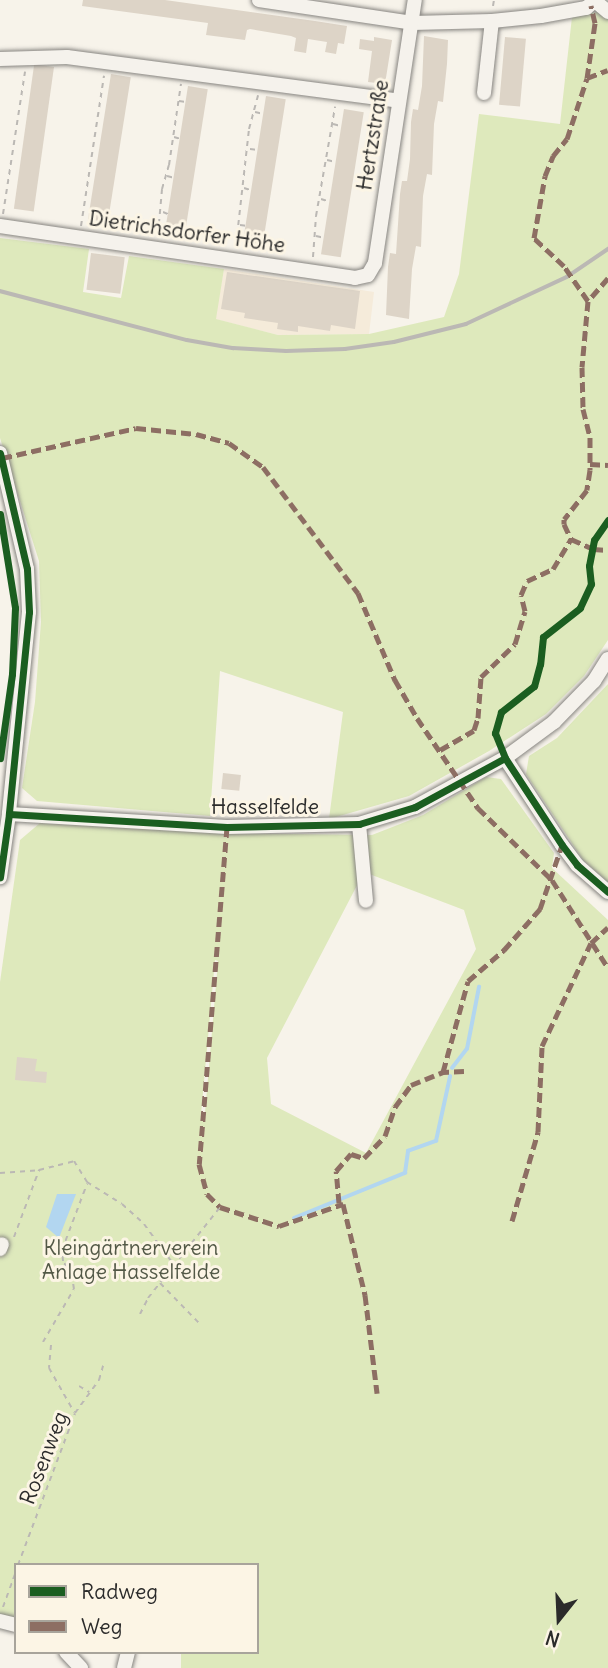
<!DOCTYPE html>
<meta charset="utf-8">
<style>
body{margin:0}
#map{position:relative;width:608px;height:1668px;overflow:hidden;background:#f7f3ea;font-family:Delius,sans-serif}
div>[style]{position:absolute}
.built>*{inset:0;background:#f5ebda}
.green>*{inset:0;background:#dee9bc}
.water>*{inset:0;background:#b2d6f0}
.stream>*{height:3.5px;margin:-1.75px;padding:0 1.75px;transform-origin:1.75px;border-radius:1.75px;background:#b2d6f0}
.building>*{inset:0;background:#ddd4c7;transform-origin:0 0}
.path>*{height:2px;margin-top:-1px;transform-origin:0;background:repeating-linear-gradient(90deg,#bbb8b4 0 5px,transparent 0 10px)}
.roads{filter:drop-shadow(0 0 2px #878581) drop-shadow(0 0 2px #878581)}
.minor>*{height:14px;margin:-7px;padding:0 7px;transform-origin:7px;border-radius:7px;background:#f5f2ec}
.rail>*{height:3.5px;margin:-1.75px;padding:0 1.75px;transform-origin:1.75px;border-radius:1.75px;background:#bbb8b4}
.quiet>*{height:5px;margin-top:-2.5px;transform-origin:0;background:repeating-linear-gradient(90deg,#8d6e63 0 10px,transparent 0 15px)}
.cycleway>*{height:7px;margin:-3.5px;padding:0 3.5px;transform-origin:3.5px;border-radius:3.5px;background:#1b5e20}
span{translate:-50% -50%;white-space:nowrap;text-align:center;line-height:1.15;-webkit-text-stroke:6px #fcf5e5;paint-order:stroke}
.street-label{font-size:21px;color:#2b2b2b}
.park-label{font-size:21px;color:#525846}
.legend{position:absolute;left:14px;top:1563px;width:245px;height:91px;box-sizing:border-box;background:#fcf5e5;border:2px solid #a8a49b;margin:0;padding:9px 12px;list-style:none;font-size:21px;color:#2b2b2b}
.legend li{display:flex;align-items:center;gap:14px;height:35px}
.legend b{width:35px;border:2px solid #a8a49b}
.north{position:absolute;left:524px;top:1584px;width:70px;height:70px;-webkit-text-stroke:5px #fcf5e5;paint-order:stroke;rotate:198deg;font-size:19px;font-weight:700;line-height:28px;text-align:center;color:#2b2b2b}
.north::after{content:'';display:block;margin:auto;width:24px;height:32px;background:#2b2b2b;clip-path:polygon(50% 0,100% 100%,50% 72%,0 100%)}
</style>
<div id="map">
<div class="built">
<div style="clip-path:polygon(224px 269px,374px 292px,369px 334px,278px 335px,215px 319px)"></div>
</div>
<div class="green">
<div style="clip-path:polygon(597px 12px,608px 18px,608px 640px,584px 676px,546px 714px,489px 751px,409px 796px,329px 819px,343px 712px,220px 671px,210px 816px,37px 801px,22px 788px,35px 702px,41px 622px,39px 561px,0 438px,0 238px,89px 249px,83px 292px,121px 298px,129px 256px,224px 269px,216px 319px,278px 335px,369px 334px,444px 317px,459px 274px,479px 114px,560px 124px,572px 17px)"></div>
<div style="clip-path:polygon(608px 684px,608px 882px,583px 860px,526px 774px,529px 756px,557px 738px)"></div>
<div style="clip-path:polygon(evenodd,486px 777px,501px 779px,554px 853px,552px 868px,608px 920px,608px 1668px,181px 1668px,181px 1652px,257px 1652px,257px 1565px,16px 1565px,16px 1623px,0 1619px,0 982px,20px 840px,40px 823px,218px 833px,372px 835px,423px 815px,486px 777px,364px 872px,464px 910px,476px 949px,366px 1153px,271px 1104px,267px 1058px,364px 872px,486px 777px,215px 960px,218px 961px,205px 1113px,201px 1115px,215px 960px)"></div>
</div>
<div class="water">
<div style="clip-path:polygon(57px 1194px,76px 1194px,59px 1238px,46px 1227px)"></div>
</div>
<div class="stream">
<div style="left:452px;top:1068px;width:24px;rotate:-52deg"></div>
<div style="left:467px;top:1049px;width:63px;rotate:-79deg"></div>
<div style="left:294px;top:1218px;width:120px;rotate:-22.1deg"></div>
<div style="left:405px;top:1173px;width:22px;rotate:-82deg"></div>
<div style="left:408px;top:1151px;width:30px;rotate:-20deg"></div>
<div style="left:436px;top:1141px;width:66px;rotate:-77.7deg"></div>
</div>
<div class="building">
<div style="clip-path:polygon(83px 0,165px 0,315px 21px,347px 26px,344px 44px,338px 43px,336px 54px,325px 52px,327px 42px,308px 39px,306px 53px,294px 51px,296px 38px,291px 36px,250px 29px,247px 30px,245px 40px,206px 35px,208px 23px,82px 6px)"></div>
<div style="clip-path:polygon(424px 36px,448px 40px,447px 64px,443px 102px,438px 101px,434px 124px,432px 175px,427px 174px,423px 196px,421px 247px,416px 246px,412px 269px,409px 319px,386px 315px,388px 267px,390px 253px,396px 254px,400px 194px,402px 181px,407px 181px,410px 159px,411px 122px,413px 109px,418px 110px,422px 86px)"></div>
<div style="clip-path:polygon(374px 37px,392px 40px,385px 84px,368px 82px,372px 51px,359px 49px,360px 39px,374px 41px)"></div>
<div style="left:505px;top:37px;width:21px;height:68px;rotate:5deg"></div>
<div style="left:54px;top:67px;width:146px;height:20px;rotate:98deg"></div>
<div style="left:111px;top:74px;width:20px;height:147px;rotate:9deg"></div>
<div style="left:188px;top:86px;width:20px;height:146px;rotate:9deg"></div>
<div style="left:266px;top:96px;width:20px;height:147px;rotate:9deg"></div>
<div style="left:344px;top:109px;width:20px;height:147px;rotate:9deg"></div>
<div style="left:91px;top:253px;width:34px;height:37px;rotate:7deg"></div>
<div style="clip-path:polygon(227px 272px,360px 291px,355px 329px,331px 325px,330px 331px,298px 326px,298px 332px,277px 329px,278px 323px,244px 318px,245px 313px,221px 309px)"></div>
<div style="left:223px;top:773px;width:18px;height:16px;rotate:6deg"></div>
<div style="clip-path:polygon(17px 1057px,37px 1059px,35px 1071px,47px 1072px,46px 1083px,15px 1080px)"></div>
</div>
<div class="path">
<div style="left:493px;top:6px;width:6px;rotate:-81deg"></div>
<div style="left:179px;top:101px;width:7px;rotate:8deg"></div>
<div style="left:255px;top:112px;width:9px;rotate:13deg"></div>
<div style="left:333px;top:124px;width:8px;rotate:14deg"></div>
<div style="left:174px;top:137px;width:7px;rotate:16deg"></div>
<div style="left:250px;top:149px;width:9px;rotate:6deg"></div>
<div style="left:327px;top:160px;width:9px;rotate:13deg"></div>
<div style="left:167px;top:176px;width:8px;rotate:14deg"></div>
<div style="left:244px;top:188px;width:9px;rotate:18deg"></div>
<div style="left:321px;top:199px;width:9px;rotate:18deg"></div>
<div style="left:163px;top:212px;width:8px;rotate:23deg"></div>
<div style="left:3px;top:214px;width:144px;rotate:-81.2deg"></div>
<div style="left:240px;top:225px;width:8px;rotate:7deg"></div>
<div style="left:81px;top:226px;width:152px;rotate:-81.3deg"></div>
<div style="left:158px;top:234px;width:45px;rotate:-84.9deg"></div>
<div style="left:162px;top:189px;width:25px;rotate:-74deg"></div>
<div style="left:169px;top:165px;width:82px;rotate:-81.6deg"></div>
<div style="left:316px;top:236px;width:9px;rotate:13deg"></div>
<div style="left:236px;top:245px;width:117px;rotate:-83.6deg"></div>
<div style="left:249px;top:129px;width:35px;rotate:-75deg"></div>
<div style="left:313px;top:257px;width:41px;rotate:-85.8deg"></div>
<div style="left:316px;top:216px;width:111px;rotate:-80.1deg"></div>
<div style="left:0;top:1173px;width:39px;rotate:-4deg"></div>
<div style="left:39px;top:1170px;width:36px;rotate:-14deg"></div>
<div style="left:74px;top:1161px;width:25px;rotate:58deg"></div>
<div style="left:87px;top:1182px;width:41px;rotate:32.2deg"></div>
<div style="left:122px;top:1204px;width:30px;rotate:42deg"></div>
<div style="left:144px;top:1224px;width:51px;rotate:53.8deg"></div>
<div style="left:14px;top:1237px;width:72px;rotate:-69.5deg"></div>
<div style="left:160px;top:1283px;width:56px;rotate:45.7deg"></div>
<div style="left:140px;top:1314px;width:18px;rotate:-63deg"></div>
<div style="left:148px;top:1298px;width:116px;rotate:-51.6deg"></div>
<div style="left:43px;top:1342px;width:61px;rotate:-59.7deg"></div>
<div style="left:74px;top:1289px;width:13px;rotate:-99deg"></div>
<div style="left:72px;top:1276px;width:17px;rotate:-121deg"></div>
<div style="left:63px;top:1261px;width:11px;rotate:-95deg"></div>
<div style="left:62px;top:1250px;width:71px;rotate:-69.3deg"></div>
<div style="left:51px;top:1345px;width:23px;rotate:95deg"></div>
<div style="left:49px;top:1368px;width:51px;rotate:60.4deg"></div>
<div style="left:79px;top:1386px;width:12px;rotate:31deg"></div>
<div style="left:18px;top:1565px;width:162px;rotate:-69.4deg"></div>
<div style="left:75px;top:1413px;width:41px;rotate:-54deg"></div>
<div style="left:99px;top:1380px;width:15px;rotate:-74deg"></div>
<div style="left:3px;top:1607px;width:37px;rotate:-70deg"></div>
</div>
<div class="roads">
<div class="minor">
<div style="left:259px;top:0;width:155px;rotate:8.5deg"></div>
<div style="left:412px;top:23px;width:80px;rotate:-1.4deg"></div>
<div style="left:492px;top:21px;width:49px;rotate:-5.8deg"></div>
<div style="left:541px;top:16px;width:46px;rotate:-10.1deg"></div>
<div style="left:586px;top:8px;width:11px;rotate:-38deg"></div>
<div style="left:595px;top:1px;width:17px;rotate:40deg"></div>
<div style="left:0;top:59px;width:67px;rotate:-1.7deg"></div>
<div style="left:67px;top:57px;width:335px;rotate:7.5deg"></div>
<div style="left:484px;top:93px;width:72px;rotate:-83.7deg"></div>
<div style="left:0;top:226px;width:359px;rotate:8.3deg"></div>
<div style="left:355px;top:278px;width:13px;rotate:-13deg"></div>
<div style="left:368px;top:275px;width:14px;rotate:-60deg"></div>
<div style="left:375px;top:263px;width:266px;rotate:-81.4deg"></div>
<div style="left:0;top:453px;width:119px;rotate:76.9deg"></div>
<div style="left:27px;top:569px;width:43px;rotate:87.3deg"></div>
<div style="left:29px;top:612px;width:203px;rotate:95.7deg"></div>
<div style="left:9px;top:814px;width:64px;rotate:98.1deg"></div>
<div style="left:505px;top:758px;width:104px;rotate:56.8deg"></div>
<div style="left:562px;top:845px;width:25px;rotate:53deg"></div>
<div style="left:577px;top:865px;width:41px;rotate:41.1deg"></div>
<div style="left:9px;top:814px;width:218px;rotate:3.4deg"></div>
<div style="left:227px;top:827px;width:132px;rotate:-1.3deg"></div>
<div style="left:359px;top:824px;width:59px;rotate:-16.9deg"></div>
<div style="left:415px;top:807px;width:102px;rotate:-28.6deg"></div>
<div style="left:505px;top:758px;width:61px;rotate:-36.3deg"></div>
<div style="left:554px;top:722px;width:57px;rotate:-45.7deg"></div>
<div style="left:594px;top:681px;width:26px;rotate:-58deg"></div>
<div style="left:359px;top:824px;width:77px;rotate:84.8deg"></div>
<div style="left:0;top:1249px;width:5px;rotate:-68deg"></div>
<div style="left:0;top:1621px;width:16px;rotate:14deg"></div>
<div style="left:66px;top:1652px;width:22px;rotate:47deg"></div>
<div style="left:124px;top:1668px;width:16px;rotate:-76deg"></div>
</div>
</div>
<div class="rail">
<div style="left:0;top:291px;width:193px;rotate:14.7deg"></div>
<div style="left:187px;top:340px;width:47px;rotate:9.9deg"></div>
<div style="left:233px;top:348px;width:53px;rotate:3.2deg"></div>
<div style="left:286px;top:351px;width:59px;rotate:-1.9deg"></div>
<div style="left:345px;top:349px;width:49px;rotate:-8.1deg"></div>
<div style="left:394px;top:342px;width:74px;rotate:-14deg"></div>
<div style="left:466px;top:324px;width:111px;rotate:-25deg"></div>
<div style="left:567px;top:277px;width:50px;rotate:-34.3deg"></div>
</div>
<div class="quiet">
<div style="left:587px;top:78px;width:22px;rotate:-21deg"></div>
<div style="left:608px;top:278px;width:30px;rotate:131deg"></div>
<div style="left:588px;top:301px;width:66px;rotate:95.2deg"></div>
<div style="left:582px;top:367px;width:42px;rotate:88.6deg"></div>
<div style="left:583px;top:409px;width:29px;rotate:76deg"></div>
<div style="left:590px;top:437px;width:33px;rotate:90deg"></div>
<div style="left:590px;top:470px;width:20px;rotate:99deg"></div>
<div style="left:587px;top:490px;width:37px;rotate:128deg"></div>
<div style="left:564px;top:519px;width:5px;rotate:90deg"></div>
<div style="left:564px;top:524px;width:17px;rotate:65deg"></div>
<div style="left:571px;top:539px;width:24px;rotate:24deg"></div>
<div style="left:593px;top:549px;width:15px;rotate:4deg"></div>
<div style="left:588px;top:301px;width:42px;rotate:-124.4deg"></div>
<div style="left:564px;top:266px;width:41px;rotate:-137deg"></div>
<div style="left:534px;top:238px;width:63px;rotate:-79.9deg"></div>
<div style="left:545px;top:176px;width:22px;rotate:-68deg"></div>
<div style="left:553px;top:156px;width:22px;rotate:-51deg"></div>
<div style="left:567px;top:139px;width:64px;rotate:-71.8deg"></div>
<div style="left:587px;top:78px;width:56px;rotate:-81.7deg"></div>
<div style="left:595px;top:23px;width:18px;rotate:-103deg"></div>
<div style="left:2px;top:458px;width:137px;rotate:-12.6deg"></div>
<div style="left:136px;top:428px;width:60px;rotate:5.7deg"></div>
<div style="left:196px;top:434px;width:34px;rotate:15deg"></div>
<div style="left:229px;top:443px;width:42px;rotate:35.2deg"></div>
<div style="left:263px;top:467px;width:158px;rotate:53deg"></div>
<div style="left:358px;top:593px;width:95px;rotate:67deg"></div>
<div style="left:395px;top:680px;width:44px;rotate:59.9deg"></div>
<div style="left:417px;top:718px;width:109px;rotate:55.9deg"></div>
<div style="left:478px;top:808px;width:103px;rotate:44.2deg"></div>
<div style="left:552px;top:880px;width:104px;rotate:57.5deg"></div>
<div style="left:590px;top:464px;width:18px;rotate:3deg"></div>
<div style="left:440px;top:750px;width:39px;rotate:-30deg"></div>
<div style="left:474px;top:730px;width:13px;rotate:-72deg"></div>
<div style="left:478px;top:718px;width:41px;rotate:-85.8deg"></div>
<div style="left:481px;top:677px;width:47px;rotate:-44.1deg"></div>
<div style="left:515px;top:644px;width:34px;rotate:-73deg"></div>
<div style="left:525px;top:611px;width:16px;rotate:-104deg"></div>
<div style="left:521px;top:595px;width:15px;rotate:-67deg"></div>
<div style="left:527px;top:581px;width:29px;rotate:-25deg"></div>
<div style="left:553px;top:569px;width:35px;rotate:-59deg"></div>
<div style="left:227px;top:827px;width:338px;rotate:94.7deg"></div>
<div style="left:199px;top:1164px;width:31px;rotate:75deg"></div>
<div style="left:207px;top:1194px;width:18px;rotate:45deg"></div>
<div style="left:220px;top:1207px;width:62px;rotate:17.9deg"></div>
<div style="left:279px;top:1226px;width:68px;rotate:-19deg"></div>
<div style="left:343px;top:1204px;width:94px;rotate:76.4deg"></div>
<div style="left:365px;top:1295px;width:99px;rotate:83deg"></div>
<div style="left:464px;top:1071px;width:21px;rotate:177deg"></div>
<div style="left:443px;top:1072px;width:94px;rotate:-74.6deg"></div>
<div style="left:468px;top:981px;width:48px;rotate:-40.7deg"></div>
<div style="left:504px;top:950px;width:55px;rotate:-48.7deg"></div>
<div style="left:540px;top:909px;width:68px;rotate:-71deg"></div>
<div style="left:339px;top:1203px;width:32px;rotate:-95deg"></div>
<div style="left:336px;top:1171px;width:23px;rotate:-49deg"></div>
<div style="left:351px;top:1154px;width:14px;rotate:17deg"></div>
<div style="left:364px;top:1158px;width:30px;rotate:-46deg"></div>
<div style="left:385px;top:1136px;width:31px;rotate:-71deg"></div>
<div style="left:395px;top:1107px;width:27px;rotate:-54deg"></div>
<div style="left:411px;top:1085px;width:35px;rotate:-22deg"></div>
<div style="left:512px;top:1221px;width:93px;rotate:-73.7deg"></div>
<div style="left:538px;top:1132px;width:86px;rotate:-87.3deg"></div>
<div style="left:542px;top:1046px;width:114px;rotate:-64.6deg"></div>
<div style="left:591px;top:943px;width:23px;rotate:-43deg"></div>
</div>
<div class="cycleway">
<div style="left:0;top:453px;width:119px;rotate:76.9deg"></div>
<div style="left:27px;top:569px;width:43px;rotate:87.3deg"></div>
<div style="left:29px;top:612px;width:203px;rotate:95.7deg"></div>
<div style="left:9px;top:814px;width:64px;rotate:98.1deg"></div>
<div style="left:0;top:514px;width:95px;rotate:80.9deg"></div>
<div style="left:15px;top:608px;width:66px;rotate:92.6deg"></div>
<div style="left:12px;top:674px;width:85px;rotate:98.1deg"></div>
<div style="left:608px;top:520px;width:24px;rotate:125deg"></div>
<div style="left:594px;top:540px;width:26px;rotate:101deg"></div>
<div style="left:589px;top:566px;width:18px;rotate:84deg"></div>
<div style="left:591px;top:584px;width:26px;rotate:115deg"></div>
<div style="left:580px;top:608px;width:47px;rotate:141.9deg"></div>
<div style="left:543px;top:637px;width:27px;rotate:96deg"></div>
<div style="left:540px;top:664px;width:23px;rotate:105deg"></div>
<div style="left:534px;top:686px;width:42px;rotate:141.8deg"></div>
<div style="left:501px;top:712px;width:22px;rotate:106deg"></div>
<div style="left:495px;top:733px;width:27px;rotate:68deg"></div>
<div style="left:505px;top:758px;width:104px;rotate:56.8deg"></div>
<div style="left:562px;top:845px;width:25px;rotate:53deg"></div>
<div style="left:577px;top:865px;width:41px;rotate:41.1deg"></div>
<div style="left:9px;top:814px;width:218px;rotate:3.4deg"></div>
<div style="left:227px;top:827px;width:132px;rotate:-1.3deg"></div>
<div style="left:359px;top:824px;width:59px;rotate:-16.9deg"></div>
<div style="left:415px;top:807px;width:102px;rotate:-28.6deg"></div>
</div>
<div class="street-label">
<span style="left:373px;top:135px;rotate:-81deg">Hertzstraße</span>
<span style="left:187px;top:232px;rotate:8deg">Dietrichsdorfer Höhe</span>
<span style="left:265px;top:807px">Hasselfelde</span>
<span style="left:44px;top:1458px;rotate:-69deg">Rosenweg</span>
</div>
<div class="park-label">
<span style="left:131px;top:1260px">Kleingärtnerverein<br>Anlage Hasselfelde</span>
</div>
<ul class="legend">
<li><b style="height:9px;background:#1b5e20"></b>Radweg</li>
<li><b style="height:9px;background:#8d6e63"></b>Weg</li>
</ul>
<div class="north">N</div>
</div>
